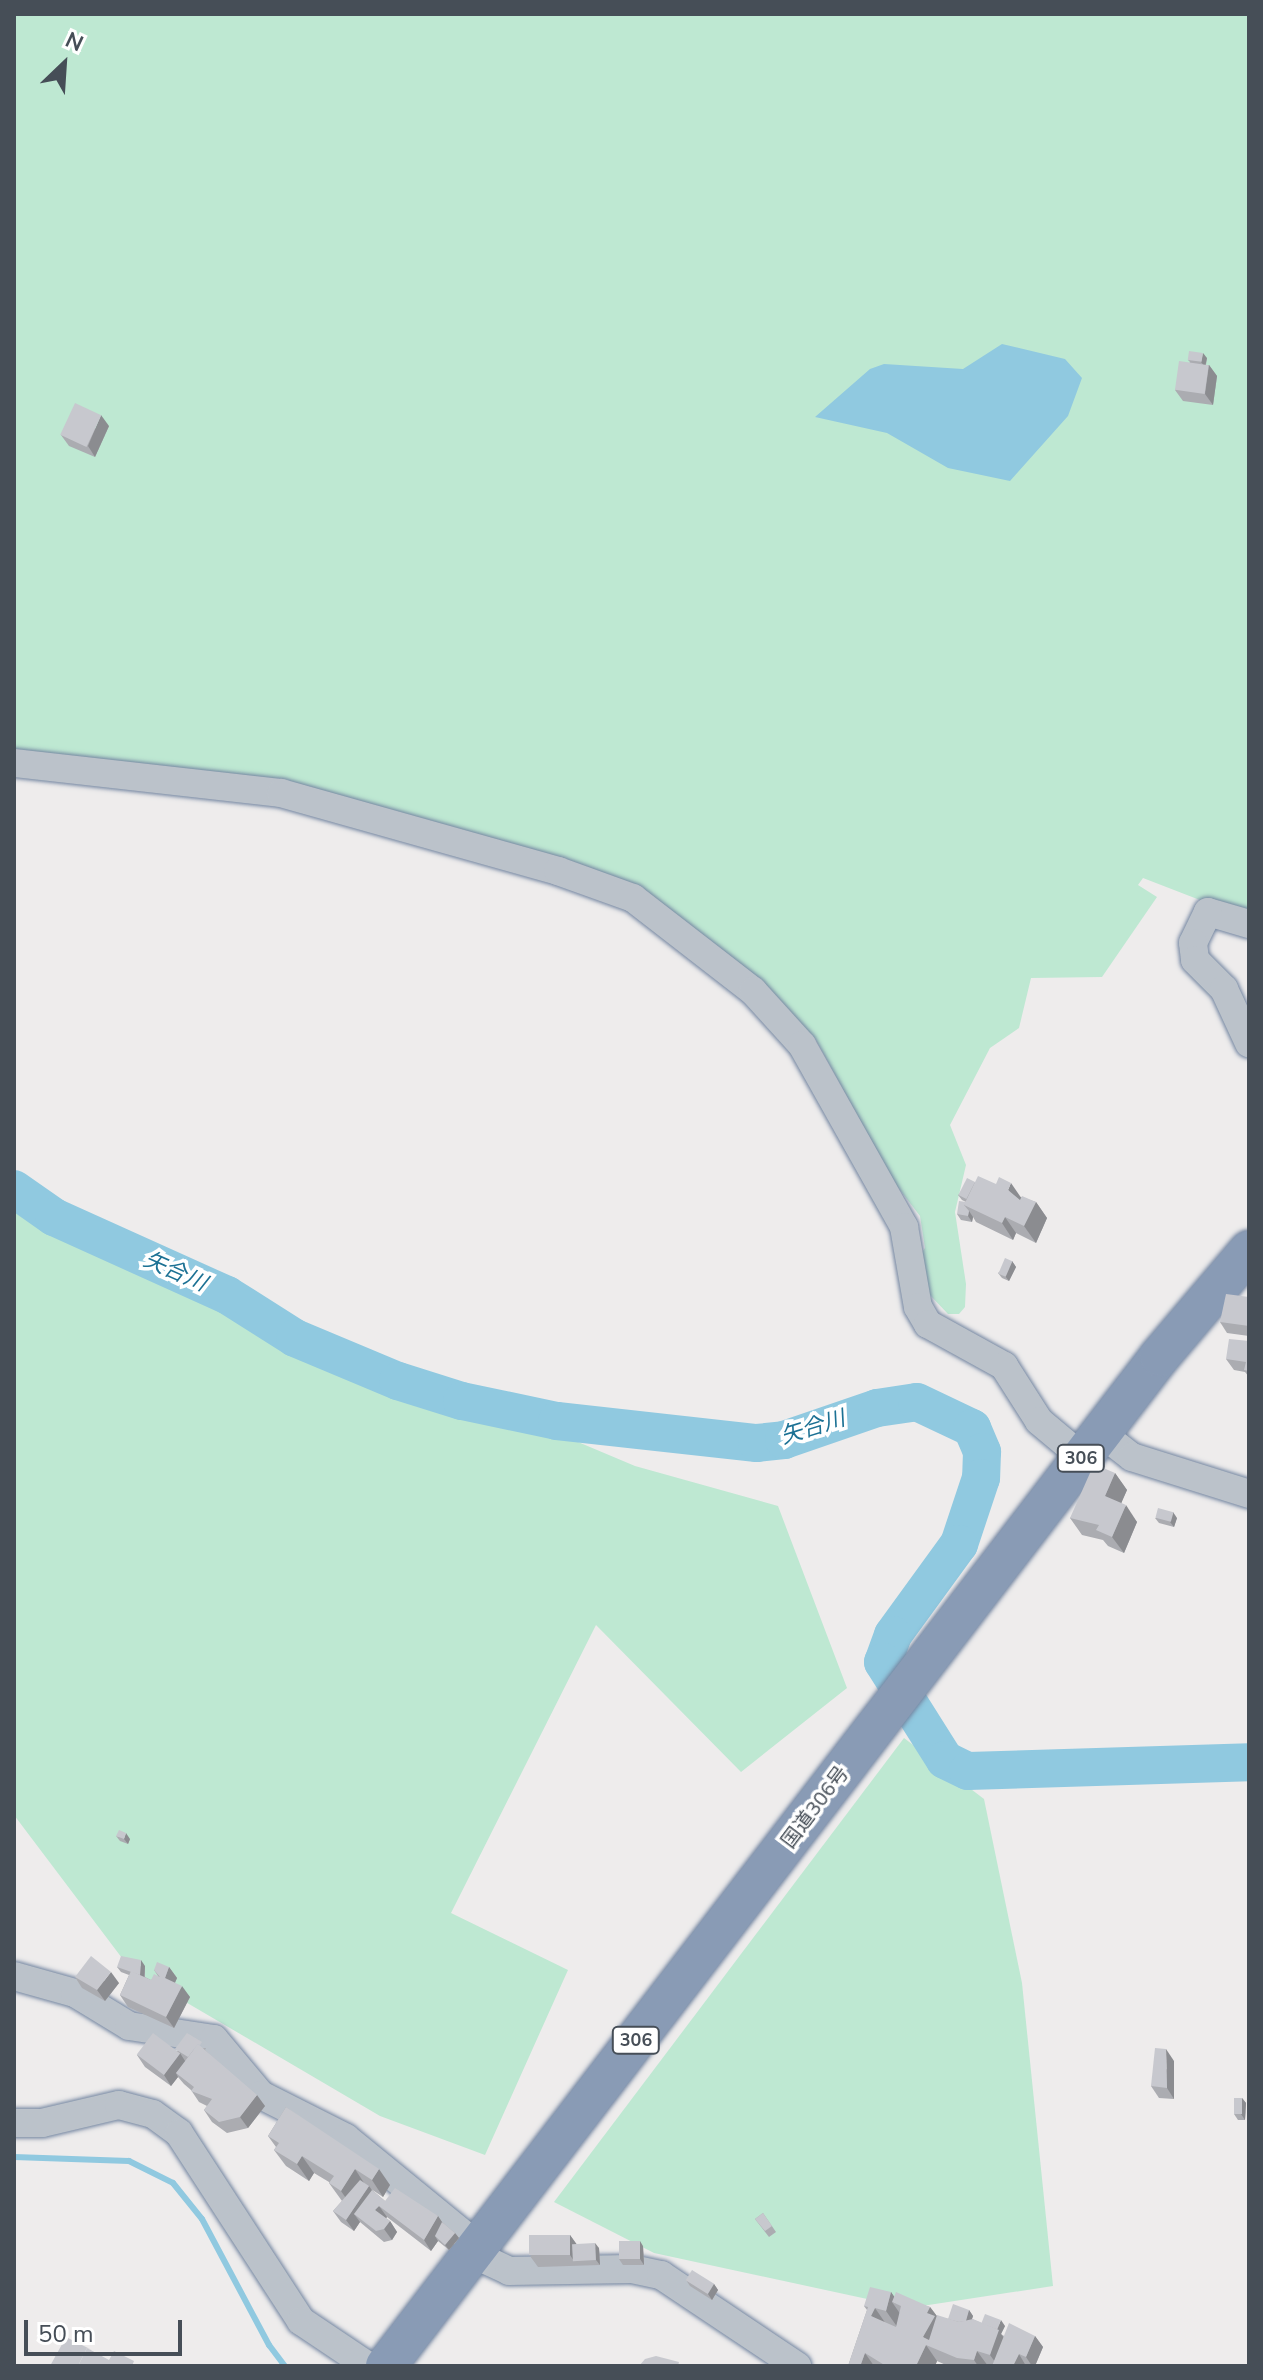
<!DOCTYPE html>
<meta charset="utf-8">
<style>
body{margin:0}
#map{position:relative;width:1263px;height:2380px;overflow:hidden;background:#eeecec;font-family:"Nunito Sans","Noto Sans JP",sans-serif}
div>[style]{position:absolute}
.green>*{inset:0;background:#bee8d2}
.water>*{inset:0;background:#90c9e0}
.stream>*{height:6px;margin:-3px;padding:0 3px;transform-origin:3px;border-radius:3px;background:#90c9e0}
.river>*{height:38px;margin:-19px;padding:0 19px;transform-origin:19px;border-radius:19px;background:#90c9e0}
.roads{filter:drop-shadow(0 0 2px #7486a1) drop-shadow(0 0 2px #7486a1)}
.minor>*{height:28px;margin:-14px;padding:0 14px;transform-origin:14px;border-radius:14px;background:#bbc2ca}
.highway>*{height:40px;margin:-20px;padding:0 20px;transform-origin:20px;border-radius:20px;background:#899bb5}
.wall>*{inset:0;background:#abacb1}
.shaded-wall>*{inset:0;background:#8b8c90}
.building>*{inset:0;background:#c7c8ce;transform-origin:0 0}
span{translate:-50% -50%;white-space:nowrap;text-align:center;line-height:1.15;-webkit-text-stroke:7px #fff;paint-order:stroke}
.shield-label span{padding:2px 6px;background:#fff;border:2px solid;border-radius:6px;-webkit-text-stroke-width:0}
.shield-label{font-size:18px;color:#464e57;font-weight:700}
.street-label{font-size:20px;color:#464e57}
.water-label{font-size:22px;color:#1c7194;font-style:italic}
.frame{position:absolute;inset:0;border:16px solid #464e57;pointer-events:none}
.north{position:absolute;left:24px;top:24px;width:80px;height:80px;-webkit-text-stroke:6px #fff;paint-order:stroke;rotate:25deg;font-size:22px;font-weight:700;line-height:32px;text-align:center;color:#464e57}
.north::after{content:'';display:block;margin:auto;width:28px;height:36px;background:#464e57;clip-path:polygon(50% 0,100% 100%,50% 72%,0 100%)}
.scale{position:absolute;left:24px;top:2320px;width:158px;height:36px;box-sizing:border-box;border:4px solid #464e57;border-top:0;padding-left:10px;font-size:24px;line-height:28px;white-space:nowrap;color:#464e57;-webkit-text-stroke:6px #fff;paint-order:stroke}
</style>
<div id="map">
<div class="green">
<div style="clip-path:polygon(14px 14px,1249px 14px,1249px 919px,1143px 878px,1138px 885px,1157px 897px,1102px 977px,1031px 978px,1019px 1028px,990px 1048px,950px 1125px,966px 1165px,955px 1212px,966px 1284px,965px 1307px,959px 1314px,948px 1314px,929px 1294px,918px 1258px,925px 1248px,920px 1216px,893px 1181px,816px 1040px,651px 902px,301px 788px,14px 755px)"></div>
<div style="clip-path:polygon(14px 1204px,635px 1466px,778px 1506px,847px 1688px,741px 1772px,596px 1625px,451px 1913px,568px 1970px,485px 2155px,380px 2116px,131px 1970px,14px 1815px)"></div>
<div style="clip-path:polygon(904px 1738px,984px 1799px,1022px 1983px,1053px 2286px,909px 2308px,654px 2253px,554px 2202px)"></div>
</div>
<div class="water">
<div style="clip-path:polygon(1002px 344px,1065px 359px,1082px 378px,1068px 416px,1010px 481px,948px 468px,887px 433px,815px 417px,870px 369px,884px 364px,963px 369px)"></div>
</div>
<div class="stream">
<div style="left:14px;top:2157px;width:115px;rotate:2deg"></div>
<div style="left:129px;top:2161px;width:49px;rotate:26.6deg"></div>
<div style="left:173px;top:2183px;width:46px;rotate:51.1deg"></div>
<div style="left:202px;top:2219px;width:143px;rotate:62deg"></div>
<div style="left:269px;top:2345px;width:26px;rotate:53deg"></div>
</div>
<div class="river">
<div style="left:14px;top:1189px;width:49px;rotate:35deg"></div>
<div style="left:54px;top:1217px;width:190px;rotate:24.3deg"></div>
<div style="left:227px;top:1295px;width:80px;rotate:32.3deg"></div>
<div style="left:295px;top:1338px;width:112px;rotate:22.7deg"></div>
<div style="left:398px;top:1381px;width:67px;rotate:17.4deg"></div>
<div style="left:462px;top:1401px;width:97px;rotate:11.9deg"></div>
<div style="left:557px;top:1421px;width:201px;rotate:6.3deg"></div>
<div style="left:757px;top:1443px;width:27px;rotate:-6deg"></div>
<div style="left:784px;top:1440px;width:98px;rotate:-19deg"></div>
<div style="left:877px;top:1408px;width:40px;rotate:-8.5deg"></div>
<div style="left:917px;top:1402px;width:61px;rotate:25.3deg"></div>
<div style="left:972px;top:1428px;width:26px;rotate:67deg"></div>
<div style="left:982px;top:1452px;width:26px;rotate:92deg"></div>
<div style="left:981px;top:1478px;width:70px;rotate:108.4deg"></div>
<div style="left:959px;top:1544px;width:112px;rotate:126deg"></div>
<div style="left:893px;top:1635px;width:29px;rotate:110deg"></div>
<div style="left:883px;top:1662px;width:116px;rotate:57.7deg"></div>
<div style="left:945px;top:1760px;width:25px;rotate:26deg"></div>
<div style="left:968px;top:1771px;width:281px;rotate:-1.8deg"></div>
</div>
<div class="roads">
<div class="minor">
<div style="left:14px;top:763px;width:269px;rotate:6.4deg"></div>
<div style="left:281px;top:793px;width:288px;rotate:15.7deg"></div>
<div style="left:558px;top:871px;width:80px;rotate:19.8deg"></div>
<div style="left:633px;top:898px;width:152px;rotate:37.8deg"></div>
<div style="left:753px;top:991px;width:73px;rotate:47.8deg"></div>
<div style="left:802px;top:1045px;width:209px;rotate:60.7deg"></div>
<div style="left:904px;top:1227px;width:81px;rotate:80.1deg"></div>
<div style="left:918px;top:1307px;width:20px;rotate:60deg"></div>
<div style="left:928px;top:1324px;width:87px;rotate:28.9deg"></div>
<div style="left:1004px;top:1366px;width:65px;rotate:57.5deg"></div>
<div style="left:1039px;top:1421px;width:56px;rotate:39.9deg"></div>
<div style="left:1249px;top:924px;width:43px;rotate:-163.7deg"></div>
<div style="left:1208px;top:912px;width:34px;rotate:116deg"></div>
<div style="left:1193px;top:943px;width:17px;rotate:83deg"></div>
<div style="left:1195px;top:960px;width:41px;rotate:45deg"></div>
<div style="left:1224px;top:989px;width:60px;rotate:65.2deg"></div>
<div style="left:1101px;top:1433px;width:39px;rotate:38deg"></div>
<div style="left:1132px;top:1457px;width:123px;rotate:17.5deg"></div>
<div style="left:14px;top:1976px;width:63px;rotate:15.6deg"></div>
<div style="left:75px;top:1993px;width:63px;rotate:31.4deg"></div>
<div style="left:129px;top:2026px;width:86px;rotate:8.7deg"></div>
<div style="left:214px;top:2039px;width:73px;rotate:50deg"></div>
<div style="left:261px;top:2095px;width:95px;rotate:26.8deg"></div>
<div style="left:346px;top:2138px;width:171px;rotate:39.3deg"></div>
<div style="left:14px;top:2123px;width:28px"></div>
<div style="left:42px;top:2123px;width:79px;rotate:-13.2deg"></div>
<div style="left:119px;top:2105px;width:35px;rotate:15deg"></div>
<div style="left:153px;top:2114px;width:32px;rotate:36deg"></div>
<div style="left:179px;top:2133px;width:224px;rotate:57deg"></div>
<div style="left:301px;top:2321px;width:81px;rotate:33.9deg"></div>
<div style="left:473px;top:2254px;width:40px;rotate:25deg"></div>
<div style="left:509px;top:2271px;width:123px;rotate:-0.9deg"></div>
<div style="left:632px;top:2269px;width:30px;rotate:12deg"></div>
<div style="left:661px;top:2275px;width:164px;rotate:33.8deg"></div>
</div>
<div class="highway">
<div style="left:386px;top:2366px;width:1272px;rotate:-52.54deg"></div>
<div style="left:1160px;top:1356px;width:138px;rotate:-49.7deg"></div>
</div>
</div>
<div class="wall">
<div style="clip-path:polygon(1207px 358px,1206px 365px,1209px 365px,1217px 376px,1213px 405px,1183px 401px,1175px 390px,1190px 362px,1188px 360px)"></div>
<div style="clip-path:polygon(109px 426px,95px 457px,69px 446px,61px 435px)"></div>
<div style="clip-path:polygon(975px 1182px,1036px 1202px,1047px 1218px,1036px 1243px,1016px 1233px,1013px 1240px,976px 1222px,973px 1217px,972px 1222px,961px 1220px,957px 1214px,966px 1202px,962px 1200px,958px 1195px)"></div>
<div style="clip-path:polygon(1012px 1261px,1016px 1267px,1009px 1281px,1002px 1278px,998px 1273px)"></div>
<div style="clip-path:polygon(1249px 1297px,1249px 1336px,1227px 1333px,1220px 1322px)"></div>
<div style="clip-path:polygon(1249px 1341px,1249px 1377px,1245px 1372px,1234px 1370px,1226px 1359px)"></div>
<div style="clip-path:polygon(1115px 1473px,1127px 1490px,1121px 1503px,1137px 1522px,1124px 1553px,1108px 1546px,1103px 1540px,1082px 1535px,1070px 1518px)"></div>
<div style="clip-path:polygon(1155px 1518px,1177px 1518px,1174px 1527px,1159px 1523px)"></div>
<div style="clip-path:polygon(116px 1836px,130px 1839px,128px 1844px,120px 1841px)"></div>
<div style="clip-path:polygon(145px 1966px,145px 1977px,151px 1980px,158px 1976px,154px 1970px,169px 1967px,177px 1978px,175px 1983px,190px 1997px,174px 2028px,128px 2007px,120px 1995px,129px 1975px,121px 1972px,117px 1967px)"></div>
<div style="clip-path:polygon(75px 1977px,119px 1983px,105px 2001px,82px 1988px)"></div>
<div style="clip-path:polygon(206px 2048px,205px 2050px,265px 2106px,248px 2128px,227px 2133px,212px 2122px,204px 2110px,207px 2106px,199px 2102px,191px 2090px,184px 2084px,178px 2077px,171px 2086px,145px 2067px,137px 2055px)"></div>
<div style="clip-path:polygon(1174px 2061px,1174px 2099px,1159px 2098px,1151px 2086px)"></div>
<div style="clip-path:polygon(1242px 2098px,1246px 2103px,1245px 2120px,1238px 2120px,1234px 2114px)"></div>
<div style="clip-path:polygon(286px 2107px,390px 2185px,383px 2197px,371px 2189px,385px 2201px,438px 2216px,442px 2222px,455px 2233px,459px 2238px,449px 2250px,438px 2241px,431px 2251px,387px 2217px,386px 2218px,390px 2221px,397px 2232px,392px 2240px,384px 2242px,360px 2222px,354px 2231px,341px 2222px,333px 2211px,342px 2201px,329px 2183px,329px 2182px,314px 2173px,309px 2181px,286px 2166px,274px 2150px,276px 2147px,268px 2136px)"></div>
<div style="clip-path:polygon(763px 2213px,776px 2232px,769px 2237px,755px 2219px)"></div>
<div style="clip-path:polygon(570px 2235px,576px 2244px,599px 2248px,600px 2265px,538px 2267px,530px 2256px)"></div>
<div style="clip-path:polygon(643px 2246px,644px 2265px,623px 2265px,619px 2259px)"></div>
<div style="clip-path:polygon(686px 2280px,714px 2284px,718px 2290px,712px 2300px,690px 2286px)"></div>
<div style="clip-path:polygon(891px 2292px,894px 2297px,930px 2307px,937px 2316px,948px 2319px,969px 2310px,973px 2316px,972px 2319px,981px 2323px,1005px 2326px,1001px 2334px,1004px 2336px,1035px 2336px,1043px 2347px,1035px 2366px,948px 2366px,937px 2361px,935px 2366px,848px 2366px,867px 2310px,864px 2306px)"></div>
</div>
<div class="shaded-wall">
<div style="clip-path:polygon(1203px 353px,1207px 358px,1205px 367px,1201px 362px)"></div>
<div style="clip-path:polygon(1209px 365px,1217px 376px,1213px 405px,1205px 394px)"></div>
<div style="clip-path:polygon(101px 415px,109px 426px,95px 457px,88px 446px)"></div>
<div style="clip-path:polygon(1011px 1183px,1022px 1199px,1019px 1206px,1008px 1190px)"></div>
<div style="clip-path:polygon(1036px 1202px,1047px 1218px,1036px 1243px,1024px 1226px)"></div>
<div style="clip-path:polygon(969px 1211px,973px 1217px,972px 1222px,968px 1216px)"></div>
<div style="clip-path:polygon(1005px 1217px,1016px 1233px,1013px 1240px,1002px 1223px)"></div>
<div style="clip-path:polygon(1012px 1261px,1016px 1267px,1009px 1281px,1005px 1276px)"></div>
<div style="clip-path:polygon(1115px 1473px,1127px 1490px,1117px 1513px,1105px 1496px)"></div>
<div style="clip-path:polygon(1126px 1505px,1137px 1522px,1124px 1553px,1112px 1537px)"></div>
<div style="clip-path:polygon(1173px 1512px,1177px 1518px,1174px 1527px,1170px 1522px)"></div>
<div style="clip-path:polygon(126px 1833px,130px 1839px,128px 1844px,124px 1839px)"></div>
<div style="clip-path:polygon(141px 1960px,145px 1966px,144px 1981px,140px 1976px)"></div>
<div style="clip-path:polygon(169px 1967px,177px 1978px,172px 1989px,165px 1978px)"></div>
<div style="clip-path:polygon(111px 1972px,119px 1983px,105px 2001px,97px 1990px)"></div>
<div style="clip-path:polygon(182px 1986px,190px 1997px,174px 2028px,166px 2017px)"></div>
<div style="clip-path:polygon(1166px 2049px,1174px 2061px,1174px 2099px,1167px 2088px)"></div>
<div style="clip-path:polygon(180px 2053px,187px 2064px,176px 2073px,178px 2077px,171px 2086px,164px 2075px)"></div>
<div style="clip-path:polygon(257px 2095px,265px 2106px,248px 2128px,240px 2117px)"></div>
<div style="clip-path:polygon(1242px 2098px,1246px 2103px,1245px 2120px,1241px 2114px)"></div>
<div style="clip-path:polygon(302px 2156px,314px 2173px,309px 2181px,297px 2164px)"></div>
<div style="clip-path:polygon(355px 2169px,366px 2186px,352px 2207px,341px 2191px)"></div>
<div style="clip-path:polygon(379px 2169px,390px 2185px,383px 2197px,372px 2180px)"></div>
<div style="clip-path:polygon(369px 2186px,377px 2197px,354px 2214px,360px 2222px,354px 2231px,346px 2220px)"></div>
<div style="clip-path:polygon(379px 2206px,387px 2217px,383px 2222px,375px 2210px)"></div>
<div style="clip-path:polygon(438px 2216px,446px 2228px,435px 2236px,438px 2241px,431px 2251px,424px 2240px)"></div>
<div style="clip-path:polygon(390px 2221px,397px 2232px,392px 2240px,384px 2229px)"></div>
<div style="clip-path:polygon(455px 2233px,459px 2238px,449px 2250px,445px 2245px)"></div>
<div style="clip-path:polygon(570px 2235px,578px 2246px,574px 2261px,570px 2255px)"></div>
<div style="clip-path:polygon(640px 2241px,643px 2246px,644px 2265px,640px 2259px)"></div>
<div style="clip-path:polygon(595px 2243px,599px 2248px,600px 2265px,596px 2260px)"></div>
<div style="clip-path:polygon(714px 2284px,718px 2290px,712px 2300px,708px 2294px)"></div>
<div style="clip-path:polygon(891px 2292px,900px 2305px,892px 2302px,901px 2315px,898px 2328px,886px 2311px)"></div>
<div style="clip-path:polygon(930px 2307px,942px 2323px,937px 2349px,923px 2337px,927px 2313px)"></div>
<div style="clip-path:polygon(875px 2308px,886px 2324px,871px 2316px)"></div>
<div style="clip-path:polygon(969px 2310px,973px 2316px,966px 2337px,962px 2331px)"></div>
<div style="clip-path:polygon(1001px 2320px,1005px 2326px,1001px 2334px,1010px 2346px,998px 2366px,990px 2355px,995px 2334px)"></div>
<div style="clip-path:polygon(1035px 2336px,1043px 2347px,1035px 2366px,1032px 2366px,1026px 2357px)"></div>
<div style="clip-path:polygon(926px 2345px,937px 2361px,935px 2366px,916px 2366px)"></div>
<div style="clip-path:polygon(977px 2351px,988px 2366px,978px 2366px,974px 2360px)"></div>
<div style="clip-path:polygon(865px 2353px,874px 2366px,863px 2366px,861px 2364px)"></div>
<div style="clip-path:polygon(1019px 2354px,1026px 2366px,1013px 2366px)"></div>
</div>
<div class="building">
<div style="left:1189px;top:351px;width:14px;height:9px;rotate:8deg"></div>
<div style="left:1179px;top:361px;width:30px;height:29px;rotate:8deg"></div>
<div style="left:75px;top:403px;width:29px;height:35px;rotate:25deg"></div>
<div style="clip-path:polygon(978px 1176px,996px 1184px,999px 1177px,1011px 1183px,1008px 1190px,1020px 1200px,1022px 1196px,1036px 1202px,1024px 1226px,1005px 1217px,1002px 1223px,964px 1205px)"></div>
<div style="left:967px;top:1178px;width:9px;height:19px;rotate:27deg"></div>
<div style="clip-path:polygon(959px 1201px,966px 1202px,964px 1205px,969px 1211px,968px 1216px,957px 1214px)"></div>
<div style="left:1005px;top:1258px;width:8px;height:17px;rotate:23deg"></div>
<div style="clip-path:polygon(1226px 1294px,1249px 1297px,1249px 1326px,1220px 1322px)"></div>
<div style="clip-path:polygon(1229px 1339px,1249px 1341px,1249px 1371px,1244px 1370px,1246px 1362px,1226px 1359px)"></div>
<div style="clip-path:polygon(1094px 1464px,1115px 1473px,1105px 1496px,1126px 1505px,1112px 1537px,1096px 1530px,1099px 1525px,1070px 1518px)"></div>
<div style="left:1158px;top:1508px;width:16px;height:10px;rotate:15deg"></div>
<div style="clip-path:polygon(119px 1830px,126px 1833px,124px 1839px,116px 1836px)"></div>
<div style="clip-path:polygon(91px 1956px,111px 1972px,97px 1990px,75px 1977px)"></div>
<div style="clip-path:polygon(121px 1956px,141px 1960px,140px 1975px,117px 1967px)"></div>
<div style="clip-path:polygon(157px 1962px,169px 1967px,165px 1978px,182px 1986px,166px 2017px,120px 1995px,131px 1971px,151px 1980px,154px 1974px,160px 1977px,154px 1970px)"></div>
<div style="left:153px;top:2033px;width:34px;height:27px;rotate:37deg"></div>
<div style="clip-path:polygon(187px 2033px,202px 2042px,200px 2045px,198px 2044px,188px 2057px,175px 2049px)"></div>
<div style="clip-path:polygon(198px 2044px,257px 2095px,240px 2117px,219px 2122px,204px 2110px,212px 2099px,191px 2091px,194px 2087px,176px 2073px)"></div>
<div style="clip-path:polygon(1155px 2048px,1166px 2049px,1167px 2088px,1151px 2086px)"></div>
<div style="left:1234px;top:2098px;width:8px;height:16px"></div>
<div style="clip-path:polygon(286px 2107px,379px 2169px,372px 2180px,355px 2169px,341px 2191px,329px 2183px,334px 2176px,302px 2156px,297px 2164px,274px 2150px,279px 2143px,268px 2136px)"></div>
<div style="clip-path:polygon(360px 2180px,369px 2186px,346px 2220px,333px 2211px)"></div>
<div style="clip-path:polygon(395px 2188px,438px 2216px,424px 2240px,379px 2206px,375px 2210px,390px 2221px,384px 2229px,376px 2231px,354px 2214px,372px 2190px,385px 2201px)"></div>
<div style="clip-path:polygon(763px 2213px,772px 2226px,765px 2231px,755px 2219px)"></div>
<div style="clip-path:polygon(442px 2222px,455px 2233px,445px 2245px,435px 2236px)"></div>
<div style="left:570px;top:2235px;width:20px;height:41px;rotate:90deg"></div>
<div style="left:640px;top:2241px;width:18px;height:21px;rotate:90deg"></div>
<div style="left:595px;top:2243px;width:17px;height:23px;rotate:87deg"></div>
<div style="left:692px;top:2270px;width:26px;height:12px;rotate:32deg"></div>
<div style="clip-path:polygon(870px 2287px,891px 2292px,886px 2311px,875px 2308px,871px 2316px,896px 2327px,901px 2306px,892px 2302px,896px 2292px,930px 2307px,927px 2313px,935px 2316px,923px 2337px,929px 2340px,937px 2315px,959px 2322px,973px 2319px,999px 2330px,990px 2355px,977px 2351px,974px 2360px,957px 2358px,926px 2345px,916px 2366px,886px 2366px,865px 2353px,861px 2364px,864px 2366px,848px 2366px,868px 2307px,864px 2306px)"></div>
<div style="clip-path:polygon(953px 2304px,969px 2310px,966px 2321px,959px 2322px,948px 2319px)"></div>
<div style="left:985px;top:2314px;width:17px;height:10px;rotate:21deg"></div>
<div style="clip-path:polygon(1009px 2323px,1035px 2336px,1026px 2357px,1019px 2354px,1013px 2366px,992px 2366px)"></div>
<div style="clip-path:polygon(66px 2337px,92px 2350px,87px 2348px,78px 2366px,50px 2366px)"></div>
<div style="clip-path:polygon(87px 2348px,109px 2360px,114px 2351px,134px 2361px,132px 2366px,78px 2366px)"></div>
<div style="clip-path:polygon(656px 2356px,679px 2362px,678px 2366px,639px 2366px,645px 2359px)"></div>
</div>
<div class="shield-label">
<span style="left:1081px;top:1458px">306</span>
<span style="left:636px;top:2040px">306</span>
</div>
<div class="street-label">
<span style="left:815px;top:1807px;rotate:-53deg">国道306号</span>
</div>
<div class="water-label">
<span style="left:175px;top:1272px;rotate:24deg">矢合川</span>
<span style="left:813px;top:1428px;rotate:-17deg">矢合川</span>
</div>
<div class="frame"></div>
<div class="north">N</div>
<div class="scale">50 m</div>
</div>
